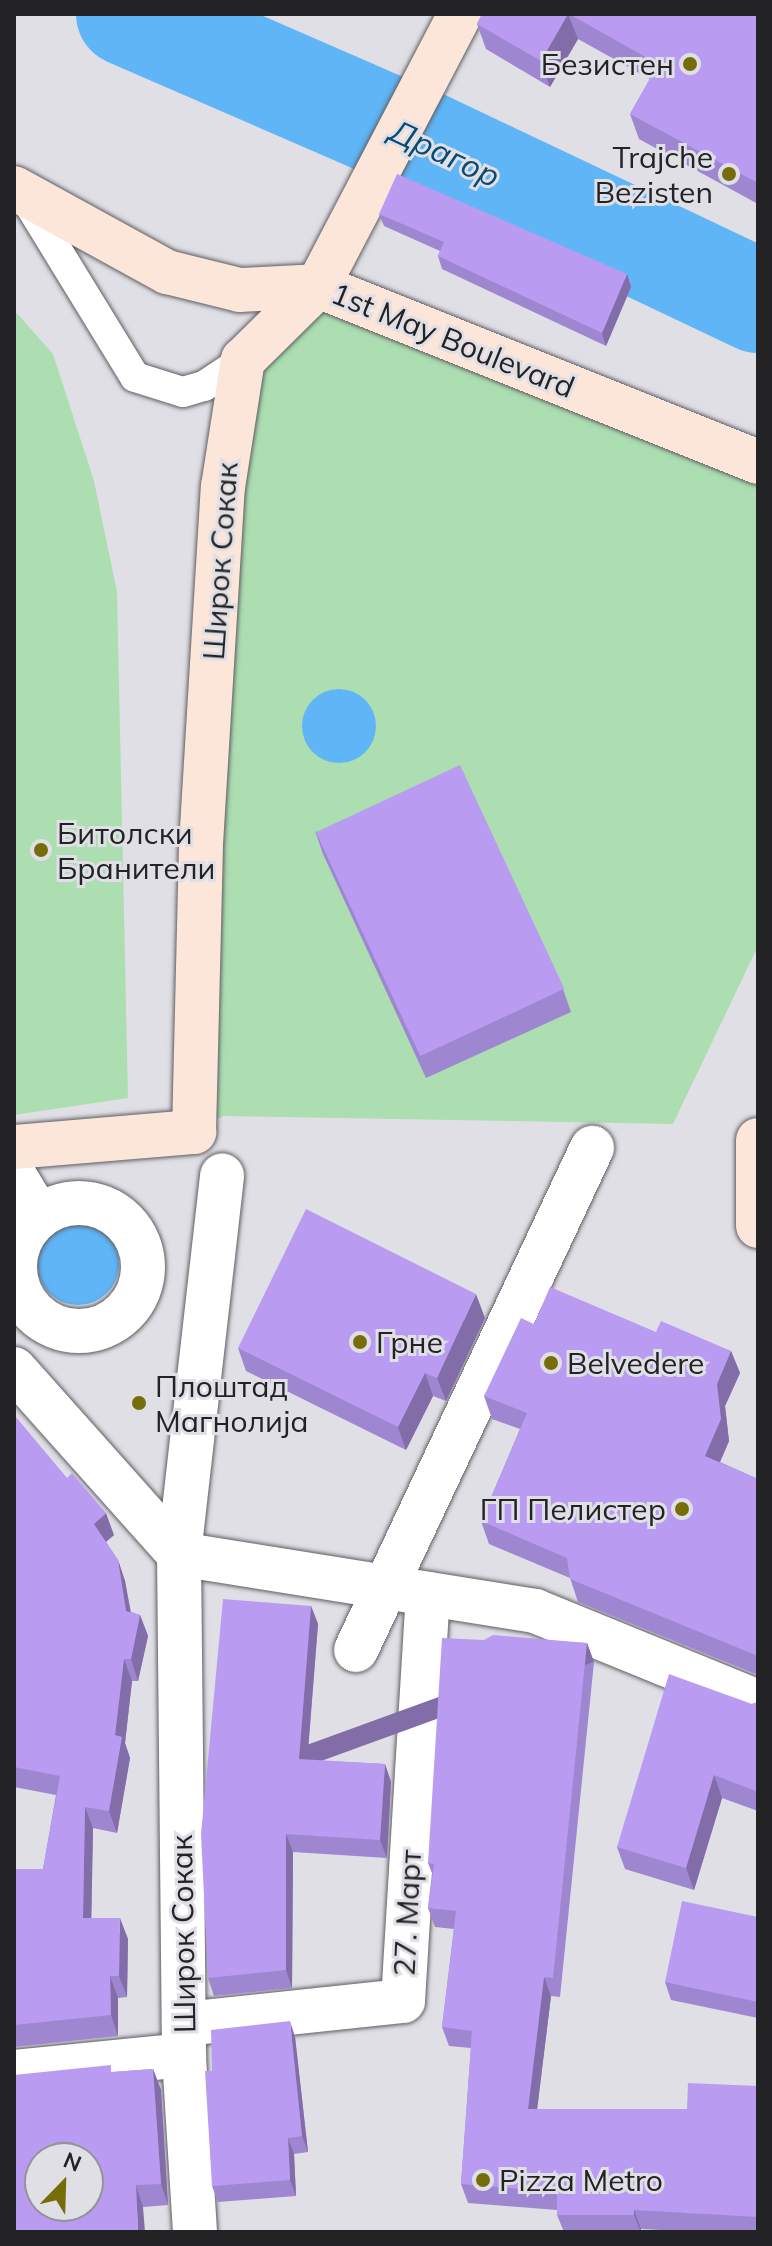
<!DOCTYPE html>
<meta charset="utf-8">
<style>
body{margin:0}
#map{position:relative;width:772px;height:2246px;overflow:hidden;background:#e0dfe5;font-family:Mulish,sans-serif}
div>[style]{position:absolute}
.green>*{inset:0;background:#acdeb1}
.water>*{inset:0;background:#5fb5f6}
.round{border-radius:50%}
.river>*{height:104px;margin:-52px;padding:0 52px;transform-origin:52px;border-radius:52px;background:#5fb5f6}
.roads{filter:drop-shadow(0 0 2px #5f5e63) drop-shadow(0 0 2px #5f5e63)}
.lane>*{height:30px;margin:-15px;padding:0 15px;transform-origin:15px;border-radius:15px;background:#fff}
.street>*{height:44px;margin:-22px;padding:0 22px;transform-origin:22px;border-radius:22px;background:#fff}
.street>.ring{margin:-22px;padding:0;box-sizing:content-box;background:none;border:44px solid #fff;border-radius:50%}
.secondary>*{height:44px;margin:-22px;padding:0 22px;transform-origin:22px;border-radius:22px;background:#fce6da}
.wall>*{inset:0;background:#9f86d0}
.shaded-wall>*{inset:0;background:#826da9;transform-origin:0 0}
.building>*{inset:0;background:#b99cf2;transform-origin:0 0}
.dots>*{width:22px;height:22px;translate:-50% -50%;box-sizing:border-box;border:4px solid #e0dfe5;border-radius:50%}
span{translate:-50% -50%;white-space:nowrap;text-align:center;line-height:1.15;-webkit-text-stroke:6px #e0dfe5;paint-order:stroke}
.poi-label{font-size:30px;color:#232224}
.right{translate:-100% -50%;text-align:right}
.left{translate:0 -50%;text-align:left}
.street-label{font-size:30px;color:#232224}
.water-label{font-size:32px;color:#084c76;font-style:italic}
.frame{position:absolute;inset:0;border:16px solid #232224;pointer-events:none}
.north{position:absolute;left:24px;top:2142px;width:80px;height:80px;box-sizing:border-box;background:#e0dfe5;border:2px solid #949398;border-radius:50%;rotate:23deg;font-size:22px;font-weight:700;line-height:32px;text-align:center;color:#232224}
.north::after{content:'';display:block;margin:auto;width:28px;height:36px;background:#746d0a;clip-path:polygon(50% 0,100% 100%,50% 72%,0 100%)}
</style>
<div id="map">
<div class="green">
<div style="clip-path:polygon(318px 286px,758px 462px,758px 946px,673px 1124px,223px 1116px,194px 1132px,243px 360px)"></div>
<div style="clip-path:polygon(14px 310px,53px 354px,94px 481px,117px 592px,128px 1098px,14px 1115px)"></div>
</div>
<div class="water">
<div class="round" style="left:302px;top:689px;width:74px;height:74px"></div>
<div class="round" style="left:37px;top:1223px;width:82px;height:82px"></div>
</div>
<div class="river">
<div style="left:128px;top:14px;width:322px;rotate:23.5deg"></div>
<div style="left:423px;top:142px;width:371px;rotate:25.4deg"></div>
</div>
<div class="roads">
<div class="lane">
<div style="left:24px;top:196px;width:212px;rotate:58.5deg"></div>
<div style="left:135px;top:377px;width:50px;rotate:17.4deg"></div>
<div style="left:183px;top:392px;width:22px;rotate:-16deg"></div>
<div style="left:204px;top:386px;width:47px;rotate:-33.7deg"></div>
</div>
<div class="street">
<div style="left:14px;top:1175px;width:48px;rotate:58.6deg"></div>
<div class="ring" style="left:15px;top:1203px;width:84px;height:84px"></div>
<div style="left:14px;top:1369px;width:248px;rotate:48.3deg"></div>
<div style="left:179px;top:1554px;width:361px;rotate:9.1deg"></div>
<div style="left:535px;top:1611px;width:241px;rotate:22.2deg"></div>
<div style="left:356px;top:1650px;width:555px;rotate:-64.82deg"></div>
<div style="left:184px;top:2024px;width:220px;rotate:-6deg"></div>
<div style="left:403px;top:2001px;width:408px;rotate:-86.5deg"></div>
<div style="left:14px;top:2072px;width:171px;rotate:-5.7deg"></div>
<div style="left:195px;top:2232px;width:177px;rotate:-93.6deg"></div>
<div style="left:184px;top:2055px;width:501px;rotate:-90.57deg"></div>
<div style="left:179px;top:1554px;width:381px;rotate:-83.5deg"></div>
</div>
<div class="secondary">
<div style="left:14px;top:188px;width:175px;rotate:28.8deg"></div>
<div style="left:167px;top:272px;width:75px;rotate:13.9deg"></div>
<div style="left:240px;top:290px;width:78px;rotate:-2.9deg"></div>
<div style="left:318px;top:286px;width:474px;rotate:21.8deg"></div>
<div style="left:758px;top:1140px;width:86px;rotate:90deg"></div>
<div style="left:14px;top:1147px;width:181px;rotate:-4.8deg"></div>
<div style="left:194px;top:1132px;width:288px;rotate:-88.6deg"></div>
<div style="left:201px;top:844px;width:358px;rotate:-86.5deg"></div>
<div style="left:223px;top:487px;width:129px;rotate:-81.1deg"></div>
<div style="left:243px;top:360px;width:105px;rotate:-44.6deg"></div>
<div style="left:318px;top:286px;width:307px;rotate:-62.4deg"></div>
</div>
</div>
<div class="wall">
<div style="clip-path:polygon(482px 14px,758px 14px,758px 204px,639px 139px,630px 114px,650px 79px,578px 39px,550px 87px,486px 49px,477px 24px)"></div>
<div style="clip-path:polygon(379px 214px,627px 274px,631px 287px,606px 346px,442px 269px,438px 256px,440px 251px,384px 226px)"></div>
<div style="clip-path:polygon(315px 831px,563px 989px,571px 1012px,426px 1078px,323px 854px)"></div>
<div style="clip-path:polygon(485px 1318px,446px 1401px,433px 1396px,406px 1450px,246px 1371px,238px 1348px)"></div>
<div style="clip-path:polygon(534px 1324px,731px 1351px,740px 1373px,725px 1406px,729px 1441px,720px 1462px,758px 1479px,758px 1675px,578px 1602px,570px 1578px,489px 1544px,481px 1521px,520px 1429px,492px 1419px,484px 1396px)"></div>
<div style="clip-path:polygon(14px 1415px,114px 1535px,106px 1542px,118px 1560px,125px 1581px,131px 1612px,140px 1615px,148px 1636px,138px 1681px,132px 1681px,125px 1743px,130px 1758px,117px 1833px,93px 1828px,91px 1918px,128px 1939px,127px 1997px,118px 1998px,118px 2036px,14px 2047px,14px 1869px,43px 1869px,56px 1795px,14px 1787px)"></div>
<div style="clip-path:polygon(311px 1606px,318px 1624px,307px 1760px,385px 1764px,391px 1782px,387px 1858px,293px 1852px,292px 1988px,214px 1996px,208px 1978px)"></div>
<div style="clip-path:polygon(484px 1640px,587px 1643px,594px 1662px,560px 1997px,551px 1996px,537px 2109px,687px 2109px,758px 2086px,758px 2232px,697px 2232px,641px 2229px,641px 2232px,564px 2232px,557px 2215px,557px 2210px,468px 2203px,461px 2184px,471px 2048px,449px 2046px,442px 2027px,454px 1929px,435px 1927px,428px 1908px,432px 1873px,428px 1863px)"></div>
<div style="clip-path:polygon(758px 1702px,758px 1811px,722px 1798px,694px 1890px,625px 1869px,617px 1847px,752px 1704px)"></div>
<div style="clip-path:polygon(758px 1917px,758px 2018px,671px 2000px,665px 1982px)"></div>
<div style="clip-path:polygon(295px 2037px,308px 2152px,294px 2154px,296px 2196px,218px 2202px,212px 2186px,212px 2071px)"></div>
<div style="clip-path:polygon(153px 2069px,161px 2090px,168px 2205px,143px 2207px,14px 2208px,113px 2072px)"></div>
</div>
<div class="shaded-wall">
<div style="clip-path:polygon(568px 14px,578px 39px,550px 87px,541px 61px)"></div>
<div style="clip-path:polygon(627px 274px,631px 287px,606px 346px,602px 333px)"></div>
<div style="clip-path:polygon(476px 1294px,485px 1318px,446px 1401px,437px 1378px)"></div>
<div style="clip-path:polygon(731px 1351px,740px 1373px,725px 1406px,729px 1441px,713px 1478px,705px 1456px,717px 1384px)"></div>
<div style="clip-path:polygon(425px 1373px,433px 1396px,406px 1450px,398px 1427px)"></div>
<div style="clip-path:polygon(106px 1513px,114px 1535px,102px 1545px,94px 1524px)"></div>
<div style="clip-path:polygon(118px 1560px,125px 1581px,134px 1633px,126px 1611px)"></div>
<div style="clip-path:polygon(311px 1606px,318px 1624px,306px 1777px,299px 1759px)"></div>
<div style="clip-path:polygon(140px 1615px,148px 1636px,138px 1681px,131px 1659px)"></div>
<div style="left:587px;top:1643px;width:20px;height:337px;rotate:70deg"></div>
<div style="clip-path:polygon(124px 1659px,132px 1681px,125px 1743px,130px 1758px,117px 1833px,109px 1811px,115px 1735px)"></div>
<div style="clip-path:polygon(385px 1764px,391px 1782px,387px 1858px,380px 1840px)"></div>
<div style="clip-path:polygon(714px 1775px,722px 1798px,694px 1890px,686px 1868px)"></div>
<div style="clip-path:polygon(85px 1807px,93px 1828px,91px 1939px,83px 1918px)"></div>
<div style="clip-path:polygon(286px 1834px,293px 1852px,292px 1988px,286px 1970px)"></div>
<div style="clip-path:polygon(120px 1918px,128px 1939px,127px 1997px,119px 1976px)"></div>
<div style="clip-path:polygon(110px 1976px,118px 1998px,118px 2036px,111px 2015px)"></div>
<div style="clip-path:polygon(544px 1977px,551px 1996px,535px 2127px,528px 2109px)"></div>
<div style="clip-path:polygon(290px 2021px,295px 2037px,308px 2152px,302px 2136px)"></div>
<div style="clip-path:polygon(153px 2069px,161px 2090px,168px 2205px,161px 2184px)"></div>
<div style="clip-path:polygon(288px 2138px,294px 2154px,296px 2196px,290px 2180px)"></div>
<div style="clip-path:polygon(136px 2185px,143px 2207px,145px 2232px,138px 2232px)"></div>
<div style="clip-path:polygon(634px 2210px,641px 2229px,641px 2232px,634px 2215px)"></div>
</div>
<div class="building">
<div style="clip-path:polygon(482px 14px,568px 14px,541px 61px,477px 24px)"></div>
<div style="clip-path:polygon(569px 14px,758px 14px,758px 183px,630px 114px,658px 64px)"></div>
<div style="clip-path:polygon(397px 174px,627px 274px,602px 333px,438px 256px,444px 242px,379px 214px)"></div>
<div style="left:460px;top:765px;width:247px;height:159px;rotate:65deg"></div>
<div style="clip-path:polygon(306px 1209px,476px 1294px,437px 1378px,425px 1373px,398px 1427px,238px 1348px)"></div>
<div style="clip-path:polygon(550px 1287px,656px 1332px,661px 1321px,731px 1351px,717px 1384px,721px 1419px,705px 1456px,758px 1479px,758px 1656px,570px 1579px,567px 1558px,481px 1521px,527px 1413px,484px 1396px,521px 1318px,534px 1324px)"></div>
<div style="clip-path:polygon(14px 1415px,67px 1478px,72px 1473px,106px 1513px,94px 1524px,118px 1560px,126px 1611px,140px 1615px,131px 1659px,124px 1659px,115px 1735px,122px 1737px,109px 1811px,85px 1807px,83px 1918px,120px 1918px,119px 1976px,110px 1976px,111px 2015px,14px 2025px,14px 1869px,43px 1869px,60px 1776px,14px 1767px)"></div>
<div style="clip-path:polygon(223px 1599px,311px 1606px,299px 1759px,385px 1764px,380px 1840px,286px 1834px,286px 1970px,208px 1978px,201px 1834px)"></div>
<div style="clip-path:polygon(493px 1635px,587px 1643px,553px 1978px,544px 1977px,528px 2109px,687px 2109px,688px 2083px,758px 2086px,758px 2217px,634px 2210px,634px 2215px,557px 2215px,557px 2192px,461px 2184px,472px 2031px,442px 2027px,456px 1911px,428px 1908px,434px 1864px,428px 1863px,442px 1638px,484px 1640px)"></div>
<div style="clip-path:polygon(669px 1674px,752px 1704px,758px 1702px,758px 1792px,714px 1775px,686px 1868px,617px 1847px)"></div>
<div style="clip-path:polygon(682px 1901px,758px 1917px,758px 2002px,665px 1982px)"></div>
<div style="clip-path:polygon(290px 2021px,302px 2136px,288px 2138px,290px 2180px,212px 2186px,205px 2071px,212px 2071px,211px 2030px)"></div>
<div style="clip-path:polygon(evenodd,111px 2065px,111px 2072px,153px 2069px,161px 2184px,136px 2185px,138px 2232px,15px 2232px,14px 2208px,14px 2075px,111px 2065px,40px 2158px,88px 2158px,88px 2206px,40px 2206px,40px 2158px)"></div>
</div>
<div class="dots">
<div style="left:690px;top:64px;background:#746d0a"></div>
<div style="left:729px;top:174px;background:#746d0a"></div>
<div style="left:41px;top:850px;background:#746d0a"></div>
<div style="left:360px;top:1342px;background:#746d0a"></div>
<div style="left:551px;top:1363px;background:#746d0a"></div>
<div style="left:139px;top:1403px;background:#746d0a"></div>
<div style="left:682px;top:1509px;background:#746d0a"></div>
<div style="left:483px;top:2180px;background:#746d0a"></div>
</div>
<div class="poi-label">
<span class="right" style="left:674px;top:64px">Безистен</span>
<span class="right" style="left:713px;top:174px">Trajche<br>Bezisten</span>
<span class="left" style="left:57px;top:850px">Битолски<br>Бранители</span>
<span class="left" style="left:376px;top:1342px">Грне</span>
<span class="left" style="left:567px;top:1363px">Belvedere</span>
<span class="left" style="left:155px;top:1403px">Плоштад<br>Магнолија</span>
<span class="right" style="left:666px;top:1509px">ГП Пелистер</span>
<span class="left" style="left:499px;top:2180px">Pizza Metro</span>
</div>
<div class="street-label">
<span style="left:453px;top:340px;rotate:22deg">1st May Boulevard</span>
<span style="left:220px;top:561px;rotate:-86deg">Широк Сокак</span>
<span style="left:407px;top:1913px;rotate:-87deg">27. Март</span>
<span style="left:183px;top:1934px;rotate:-91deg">Широк Сокак</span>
</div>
<div class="water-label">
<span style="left:445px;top:153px;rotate:25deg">Драгор</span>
</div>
<div class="frame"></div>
<div class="north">N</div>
</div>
